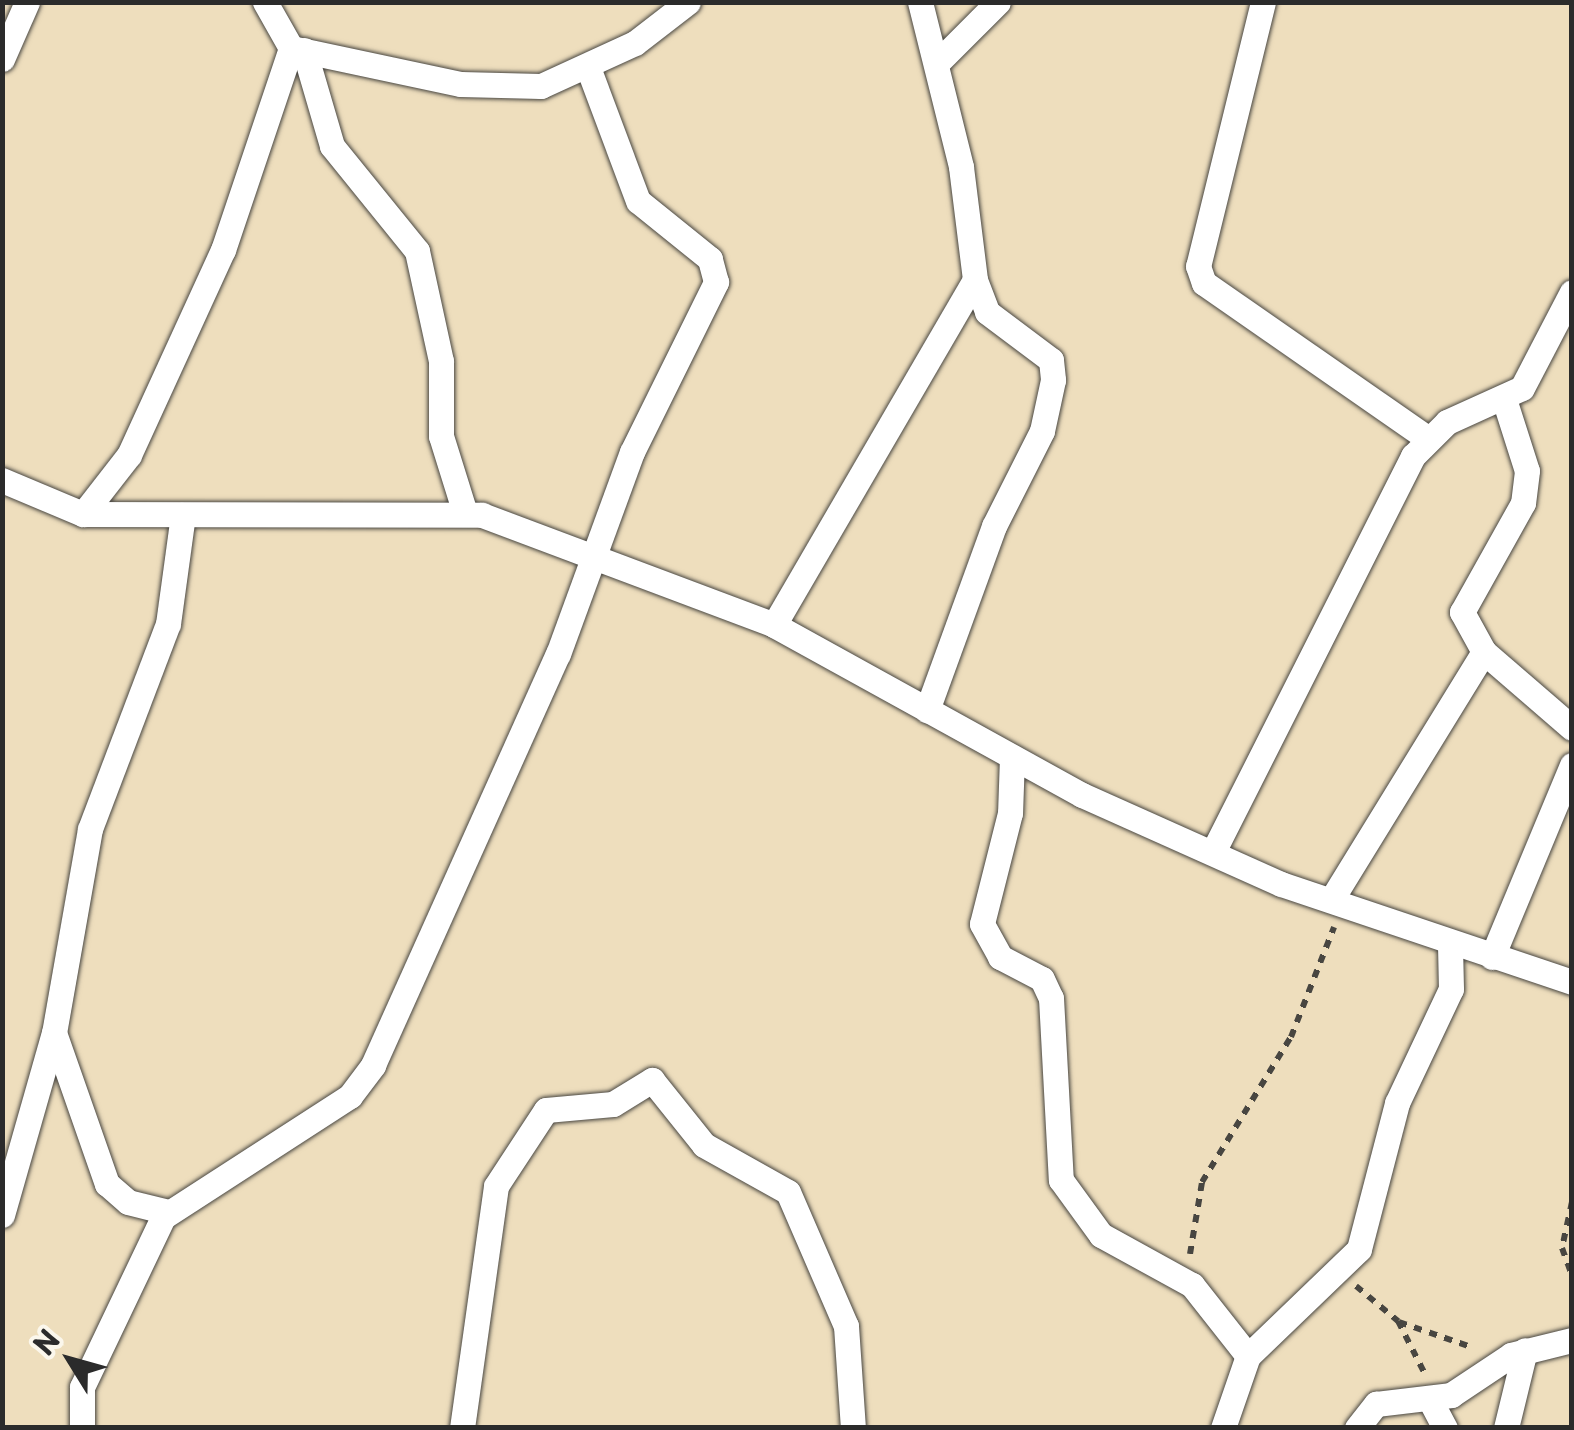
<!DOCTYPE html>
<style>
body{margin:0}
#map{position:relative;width:1574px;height:1430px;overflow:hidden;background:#eedebd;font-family:"Playpen Sans",sans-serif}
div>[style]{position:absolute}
.path>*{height:6px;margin-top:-3px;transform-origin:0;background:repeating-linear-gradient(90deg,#484641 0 8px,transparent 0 16px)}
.roads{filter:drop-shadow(0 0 2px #484641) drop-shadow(0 0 2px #484641)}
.minor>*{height:25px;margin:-12.5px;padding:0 12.5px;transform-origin:12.5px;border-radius:12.5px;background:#fff}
span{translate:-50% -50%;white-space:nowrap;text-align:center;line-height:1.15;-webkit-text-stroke:8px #fbf7ec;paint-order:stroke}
.frame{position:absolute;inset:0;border:5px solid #2b2b2b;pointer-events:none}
.north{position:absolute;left:20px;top:1310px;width:100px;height:100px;-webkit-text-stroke:8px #fbf7ec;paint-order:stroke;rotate:307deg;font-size:28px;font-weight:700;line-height:40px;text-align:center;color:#2b2b2b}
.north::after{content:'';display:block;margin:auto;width:35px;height:45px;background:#2b2b2b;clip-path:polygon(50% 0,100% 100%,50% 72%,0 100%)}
</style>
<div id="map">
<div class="path">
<div style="left:1572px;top:1202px;width:47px;rotate:102.3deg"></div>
<div style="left:1562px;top:1248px;width:29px;rotate:70deg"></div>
<div style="left:1190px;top:1254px;width:73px;rotate:-80.5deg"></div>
<div style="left:1202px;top:1182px;width:170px;rotate:-58.5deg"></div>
<div style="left:1291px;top:1037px;width:118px;rotate:-68.6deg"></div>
<div style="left:1356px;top:1286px;width:55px;rotate:39.8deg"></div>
<div style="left:1398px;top:1321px;width:57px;rotate:63deg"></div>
<div style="left:1399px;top:1322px;width:76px;rotate:19.1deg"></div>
</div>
<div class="roads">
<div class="minor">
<div style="left:920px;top:2px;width:170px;rotate:76deg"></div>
<div style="left:961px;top:167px;width:114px;rotate:82.9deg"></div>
<div style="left:975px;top:280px;width:34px;rotate:69deg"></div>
<div style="left:987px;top:312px;width:80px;rotate:36.9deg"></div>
<div style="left:1051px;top:360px;width:20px;rotate:84deg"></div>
<div style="left:1053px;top:380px;width:52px;rotate:102.2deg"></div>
<div style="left:1042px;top:431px;width:106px;rotate:116.8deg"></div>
<div style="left:994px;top:526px;width:196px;rotate:110deg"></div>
<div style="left:1263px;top:2px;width:272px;rotate:103.8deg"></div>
<div style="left:1198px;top:266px;width:18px;rotate:71deg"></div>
<div style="left:1204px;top:283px;width:272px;rotate:34.8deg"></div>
<div style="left:291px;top:48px;width:173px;rotate:12deg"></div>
<div style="left:460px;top:84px;width:81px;rotate:1.4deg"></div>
<div style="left:541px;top:86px;width:103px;rotate:-24.6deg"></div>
<div style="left:635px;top:43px;width:67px;rotate:-37.7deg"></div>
<div style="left:304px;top:50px;width:100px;rotate:73.7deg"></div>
<div style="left:332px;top:146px;width:135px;rotate:51deg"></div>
<div style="left:417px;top:251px;width:113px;rotate:77.7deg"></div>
<div style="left:441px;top:361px;width:75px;rotate:90deg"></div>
<div style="left:441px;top:436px;width:81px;rotate:72.7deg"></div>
<div style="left:2px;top:59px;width:62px;rotate:-66.3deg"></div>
<div style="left:937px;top:63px;width:86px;rotate:-45deg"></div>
<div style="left:1505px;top:402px;width:72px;rotate:72.3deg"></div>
<div style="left:1527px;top:471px;width:32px;rotate:97deg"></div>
<div style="left:1523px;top:503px;width:125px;rotate:119.2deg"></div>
<div style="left:1462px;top:612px;width:46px;rotate:61.2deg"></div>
<div style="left:1484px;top:652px;width:116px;rotate:40.8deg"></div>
<div style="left:2px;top:480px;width:88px;rotate:22.8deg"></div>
<div style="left:83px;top:514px;width:399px;rotate:0.1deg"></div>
<div style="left:482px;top:515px;width:312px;rotate:20.6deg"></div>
<div style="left:774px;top:625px;width:352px;rotate:28.9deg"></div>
<div style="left:1082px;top:795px;width:218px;rotate:24.1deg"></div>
<div style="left:1281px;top:884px;width:307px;rotate:18.6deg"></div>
<div style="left:83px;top:514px;width:75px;rotate:-52.1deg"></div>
<div style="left:129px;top:455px;width:226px;rotate:-65.4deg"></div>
<div style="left:223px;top:250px;width:213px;rotate:-71.4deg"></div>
<div style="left:291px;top:48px;width:53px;rotate:-119.5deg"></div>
<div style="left:774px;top:625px;width:399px;rotate:-59.8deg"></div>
<div style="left:1012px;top:757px;width:56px;rotate:92deg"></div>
<div style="left:1010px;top:813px;width:114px;rotate:104.2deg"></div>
<div style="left:982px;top:924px;width:38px;rotate:61deg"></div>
<div style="left:1000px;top:957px;width:47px;rotate:27.6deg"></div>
<div style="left:1042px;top:979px;width:21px;rotate:65deg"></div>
<div style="left:1051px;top:998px;width:182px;rotate:86.9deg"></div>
<div style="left:1061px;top:1180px;width:68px;rotate:54deg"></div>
<div style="left:1101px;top:1235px;width:104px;rotate:28.8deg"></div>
<div style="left:1192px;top:1285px;width:90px;rotate:51.7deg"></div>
<div style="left:1213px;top:852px;width:444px;rotate:-63.2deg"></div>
<div style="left:1413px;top:456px;width:48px;rotate:-45deg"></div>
<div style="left:1447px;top:422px;width:82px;rotate:-24.4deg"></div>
<div style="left:1522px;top:388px;width:108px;rotate:-62.5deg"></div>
<div style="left:1333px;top:897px;width:288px;rotate:-58.4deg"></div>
<div style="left:1492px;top:957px;width:208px;rotate:-67.4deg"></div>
<div style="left:168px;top:1212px;width:41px;rotate:-166deg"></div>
<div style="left:128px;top:1202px;width:28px;rotate:-139deg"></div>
<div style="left:107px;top:1184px;width:160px;rotate:-109.3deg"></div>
<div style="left:54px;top:1033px;width:207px;rotate:-80deg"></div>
<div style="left:90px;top:829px;width:219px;rotate:-69.2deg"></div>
<div style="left:168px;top:624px;width:110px;rotate:-82.2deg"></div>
<div style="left:2px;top:1215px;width:189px;rotate:-74.1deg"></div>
<div style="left:1429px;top:1398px;width:34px;rotate:62deg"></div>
<div style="left:82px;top:1428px;width:41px;rotate:-90deg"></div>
<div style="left:82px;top:1387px;width:188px;rotate:-64.5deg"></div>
<div style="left:163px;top:1217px;width:223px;rotate:-32.9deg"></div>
<div style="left:350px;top:1096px;width:39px;rotate:-53deg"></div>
<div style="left:373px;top:1065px;width:451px;rotate:-65.8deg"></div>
<div style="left:558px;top:654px;width:215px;rotate:-69.9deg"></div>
<div style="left:632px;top:452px;width:190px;rotate:-63.7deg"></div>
<div style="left:716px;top:282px;width:24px;rotate:-105deg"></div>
<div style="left:710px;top:259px;width:92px;rotate:-141.1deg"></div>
<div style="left:638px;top:201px;width:143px;rotate:-110.5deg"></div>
<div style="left:462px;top:1428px;width:244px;rotate:-82deg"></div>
<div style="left:496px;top:1186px;width:91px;rotate:-56.7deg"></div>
<div style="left:546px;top:1110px;width:67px;rotate:-5.1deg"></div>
<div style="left:613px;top:1104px;width:46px;rotate:-31.6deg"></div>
<div style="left:652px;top:1080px;width:83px;rotate:51.3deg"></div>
<div style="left:704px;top:1145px;width:96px;rotate:29.2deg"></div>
<div style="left:788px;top:1192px;width:146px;rotate:66.6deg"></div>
<div style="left:846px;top:1326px;width:102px;rotate:86.1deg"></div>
<div style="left:1223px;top:1428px;width:76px;rotate:-70.9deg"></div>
<div style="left:1248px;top:1356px;width:154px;rotate:-43.9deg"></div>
<div style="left:1359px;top:1249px;width:151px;rotate:-75.4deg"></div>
<div style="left:1397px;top:1103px;width:126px;rotate:-64.7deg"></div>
<div style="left:1451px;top:989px;width:44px;rotate:-91.3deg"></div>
<div style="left:1357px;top:1428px;width:31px;rotate:-52deg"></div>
<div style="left:1376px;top:1404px;width:76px;rotate:-6.8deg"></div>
<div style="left:1451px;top:1395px;width:72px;rotate:-33.7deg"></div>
<div style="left:1511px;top:1355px;width:63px;rotate:-13.8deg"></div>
<div style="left:1506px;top:1428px;width:80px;rotate:-76.3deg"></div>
</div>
</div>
<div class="frame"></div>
<div class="north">N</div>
</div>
